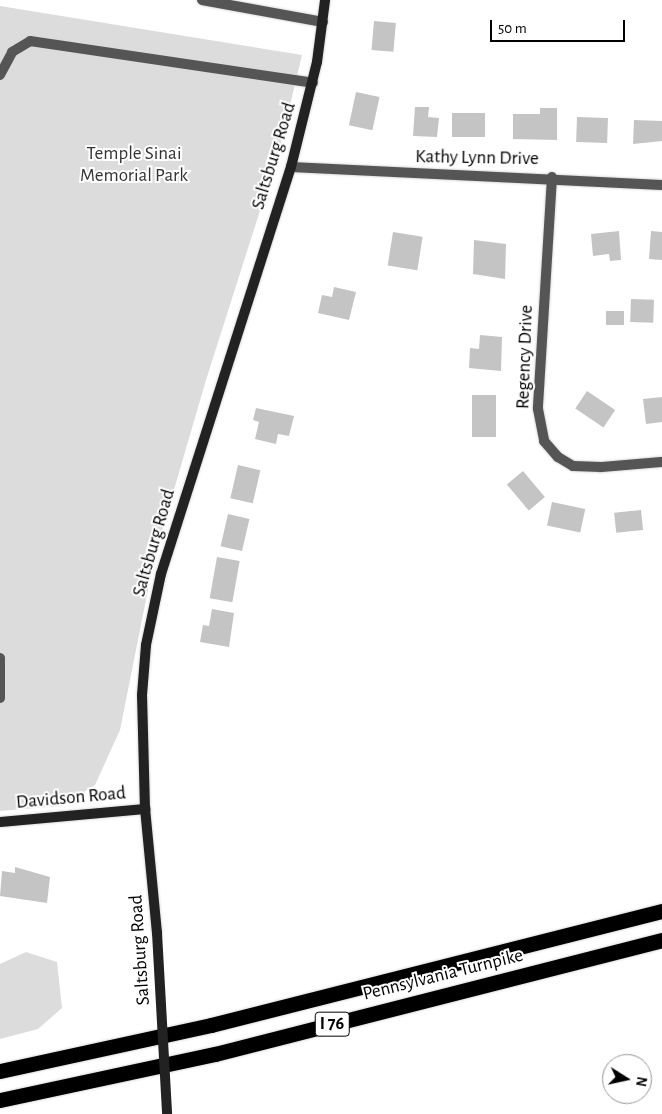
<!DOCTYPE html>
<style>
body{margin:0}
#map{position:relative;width:662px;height:1114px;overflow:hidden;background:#fff;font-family:"Alegreya Sans",sans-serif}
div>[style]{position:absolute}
.green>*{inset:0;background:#dcdcdc}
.building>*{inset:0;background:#c4c4c4;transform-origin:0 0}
.roads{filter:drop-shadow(0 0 1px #dbdbdb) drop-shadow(0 0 1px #dbdbdb)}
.lane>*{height:10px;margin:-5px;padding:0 5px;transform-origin:5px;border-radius:5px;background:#555}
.street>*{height:10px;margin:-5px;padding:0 5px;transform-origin:5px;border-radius:5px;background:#555}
.secondary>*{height:10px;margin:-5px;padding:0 5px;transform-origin:5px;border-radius:5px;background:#222}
.highway>*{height:15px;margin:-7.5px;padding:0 7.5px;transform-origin:7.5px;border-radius:7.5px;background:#000}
.secondary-bridge>*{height:10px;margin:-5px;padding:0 5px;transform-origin:5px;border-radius:5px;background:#222}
span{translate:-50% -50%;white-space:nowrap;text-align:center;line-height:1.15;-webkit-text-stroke:4px #fff;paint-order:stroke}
.shield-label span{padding:1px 4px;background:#fff;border:1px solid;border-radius:4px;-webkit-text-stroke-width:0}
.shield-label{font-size:18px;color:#000;font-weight:700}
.park-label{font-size:19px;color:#333}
.street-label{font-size:19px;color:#000}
.north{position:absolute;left:602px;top:1054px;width:50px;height:50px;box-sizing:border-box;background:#fff;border:1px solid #999;border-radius:50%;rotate:100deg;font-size:14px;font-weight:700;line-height:20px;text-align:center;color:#000}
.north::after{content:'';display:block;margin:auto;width:18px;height:22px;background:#000;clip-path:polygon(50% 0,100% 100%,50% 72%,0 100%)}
.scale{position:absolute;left:490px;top:20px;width:135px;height:22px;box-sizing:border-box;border:2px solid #000;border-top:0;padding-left:6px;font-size:15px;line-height:18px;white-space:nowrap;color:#000;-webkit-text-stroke:4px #fff;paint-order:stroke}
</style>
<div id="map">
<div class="green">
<div style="clip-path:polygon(0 6px,302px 55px,279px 151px,206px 380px,155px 555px,120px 730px,95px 785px,61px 806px,0 811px)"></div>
<div style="clip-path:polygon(26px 952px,57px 962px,62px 1008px,38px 1029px,0 1039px,0 964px)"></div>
</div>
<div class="building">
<div style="left:374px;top:21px;width:22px;height:29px;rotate:5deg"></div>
<div style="left:356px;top:92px;width:24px;height:34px;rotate:12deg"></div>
<div style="clip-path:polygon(415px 107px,429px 107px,428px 117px,439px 118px,437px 137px,413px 136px)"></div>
<div style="clip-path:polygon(540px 108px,557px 108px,557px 140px,513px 139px,513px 114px,540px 114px)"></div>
<div style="left:452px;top:113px;width:33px;height:24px"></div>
<div style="left:577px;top:117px;width:31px;height:25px;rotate:2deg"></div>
<div style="clip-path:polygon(634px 120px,662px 121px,662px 141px,633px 144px)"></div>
<div style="clip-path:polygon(619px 231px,621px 260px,610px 261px,609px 254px,593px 256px,591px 234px)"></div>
<div style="clip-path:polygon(651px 231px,662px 232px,662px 260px,649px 259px)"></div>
<div style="left:393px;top:232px;width:30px;height:34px;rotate:9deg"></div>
<div style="clip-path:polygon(474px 240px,506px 244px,505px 279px,473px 274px)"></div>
<div style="clip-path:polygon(334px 287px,356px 292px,349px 320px,318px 313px,322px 295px,332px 297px)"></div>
<div style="left:631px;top:299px;width:23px;height:23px;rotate:2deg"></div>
<div style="left:606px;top:311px;width:18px;height:14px"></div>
<div style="clip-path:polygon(480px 335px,502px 337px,501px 371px,469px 368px,470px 348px,479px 349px)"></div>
<div style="left:587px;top:391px;width:34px;height:21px;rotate:34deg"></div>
<div style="left:472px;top:395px;width:24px;height:42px"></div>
<div style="clip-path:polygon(662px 397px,662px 422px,646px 424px,643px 399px)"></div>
<div style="clip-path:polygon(256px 408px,294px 416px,289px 436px,278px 434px,276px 444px,255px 439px,259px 422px,253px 420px)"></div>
<div style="left:238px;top:465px;width:23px;height:34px;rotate:13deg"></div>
<div style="left:523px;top:471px;width:34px;height:21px;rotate:50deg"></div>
<div style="left:552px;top:502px;width:34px;height:24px;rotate:12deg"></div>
<div style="left:641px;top:510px;width:20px;height:27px;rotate:84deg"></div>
<div style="left:228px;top:514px;width:22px;height:33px;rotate:13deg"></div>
<div style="left:217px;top:557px;width:23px;height:42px;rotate:10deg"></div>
<div style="clip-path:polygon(212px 609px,234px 613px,229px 647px,200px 642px,203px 625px,209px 626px)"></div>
<div style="clip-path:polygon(15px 867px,50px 877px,47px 903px,0 896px,2px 871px,15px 873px)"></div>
</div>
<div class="roads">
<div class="lane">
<div style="left:0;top:75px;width:26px;rotate:-62deg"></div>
<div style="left:12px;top:52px;width:21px;rotate:-31deg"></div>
<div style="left:30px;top:41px;width:286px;rotate:8.4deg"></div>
<div style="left:0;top:658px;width:40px;rotate:90deg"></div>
</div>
<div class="street">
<div style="left:202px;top:0;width:123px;rotate:10.3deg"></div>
<div style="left:291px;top:167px;width:371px;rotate:2.8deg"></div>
<div style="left:552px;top:177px;width:232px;rotate:93.5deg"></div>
<div style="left:538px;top:409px;width:33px;rotate:79deg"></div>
<div style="left:544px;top:441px;width:21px;rotate:49deg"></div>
<div style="left:558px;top:457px;width:17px;rotate:31deg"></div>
<div style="left:573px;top:466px;width:28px;rotate:2deg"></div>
<div style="left:601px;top:467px;width:61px;rotate:-4.7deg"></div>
</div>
<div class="secondary">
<div style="left:0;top:822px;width:146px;rotate:-5.1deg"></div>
<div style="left:157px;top:933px;width:125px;rotate:-95.5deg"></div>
<div style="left:145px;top:809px;width:114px;rotate:-91.5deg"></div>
<div style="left:142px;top:695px;width:50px;rotate:-85.4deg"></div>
<div style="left:146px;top:645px;width:73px;rotate:-78.1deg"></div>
<div style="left:161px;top:574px;width:427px;rotate:-72.3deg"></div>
<div style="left:291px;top:167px;width:108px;rotate:-76.1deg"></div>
<div style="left:317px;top:62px;width:63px;rotate:-82.6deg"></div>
</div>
<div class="highway">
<div style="left:0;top:1071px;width:216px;rotate:-12.3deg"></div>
<div style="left:211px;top:1025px;width:465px;rotate:-14.2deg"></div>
<div style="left:0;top:1100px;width:220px;rotate:-12.1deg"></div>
<div style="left:215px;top:1054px;width:461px;rotate:-14.3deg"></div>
</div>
</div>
<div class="secondary-bridge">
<div style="left:157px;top:933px;width:181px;rotate:86.8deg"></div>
</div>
<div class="shield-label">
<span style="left:332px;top:1024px">I 76</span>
</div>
<div class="park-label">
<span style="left:134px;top:165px">Temple Sinai<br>Memorial Park</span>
</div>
<div class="street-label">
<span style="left:274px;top:156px;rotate:-73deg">Saltsburg Road</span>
<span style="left:477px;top:158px;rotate:1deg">Kathy Lynn Drive</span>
<span style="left:525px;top:357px;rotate:-88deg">Regency Drive</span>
<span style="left:154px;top:543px;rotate:-74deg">Saltsburg Road</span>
<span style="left:71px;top:798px;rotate:-5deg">Davidson Road</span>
<span style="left:140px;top:950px;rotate:-94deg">Saltsburg Road</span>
<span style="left:443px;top:975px;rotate:-14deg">Pennsylvania Turnpike</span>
</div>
<div class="north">N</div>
<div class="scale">50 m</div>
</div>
